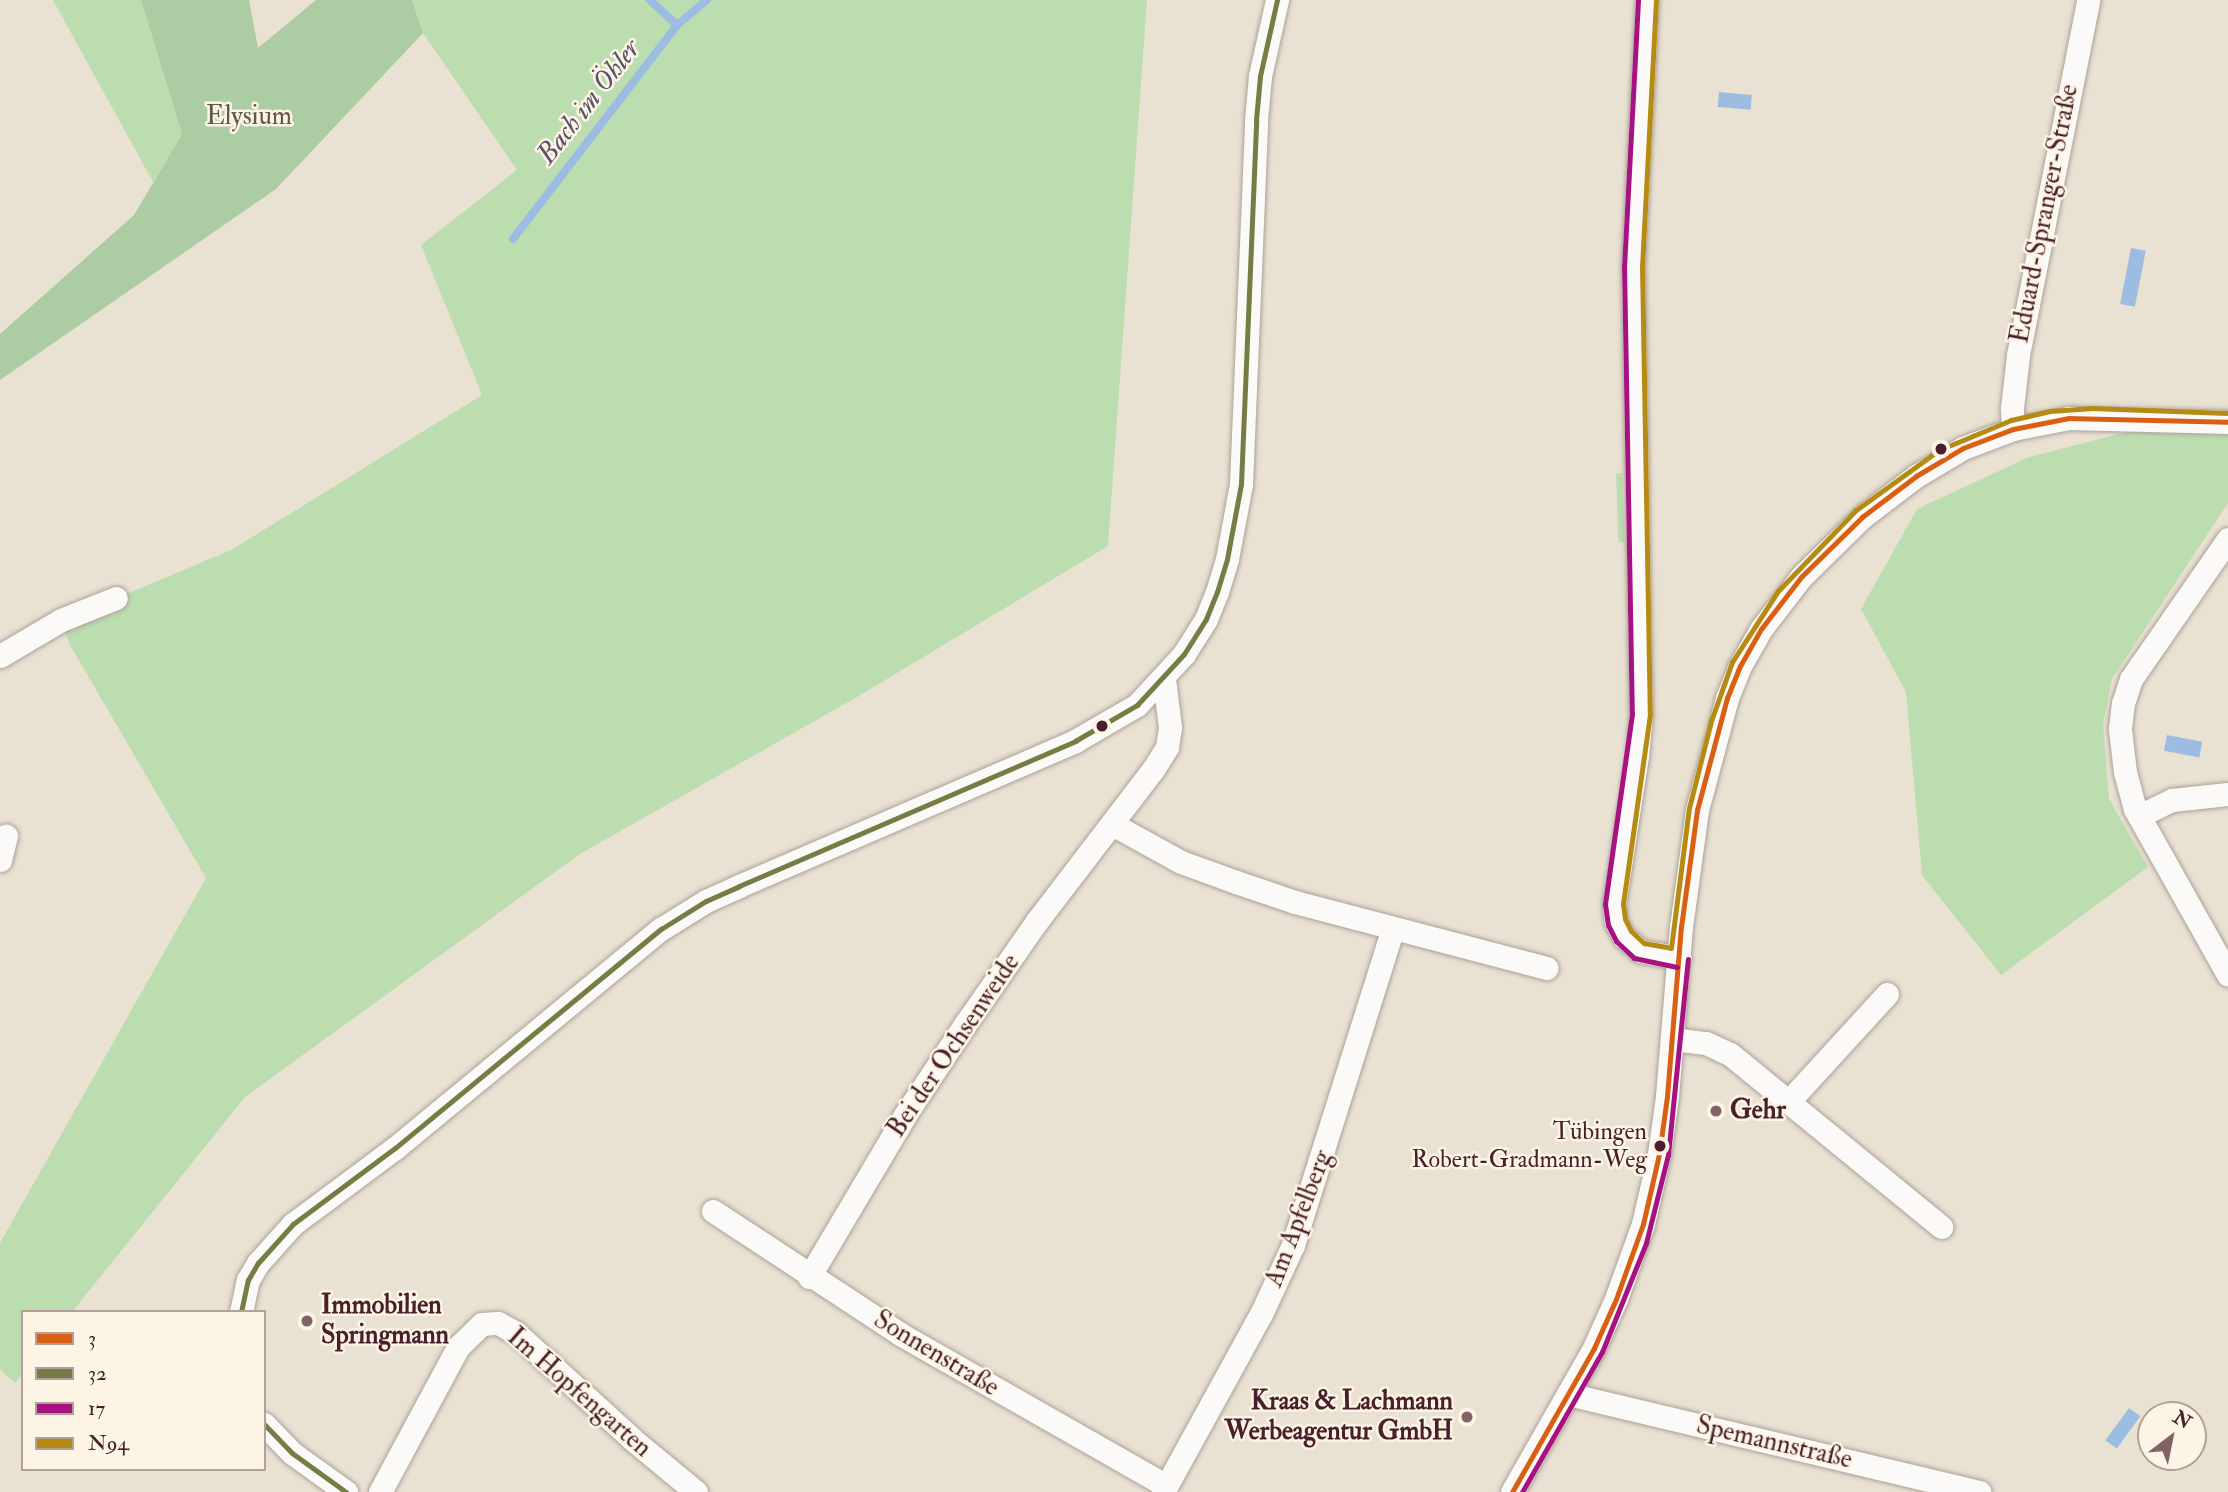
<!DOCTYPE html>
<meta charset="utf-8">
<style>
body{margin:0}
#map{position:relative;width:2228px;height:1492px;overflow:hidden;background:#e9e1d2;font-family:"IM FELL Double Pica",serif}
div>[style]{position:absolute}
.green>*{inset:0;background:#bcddaf;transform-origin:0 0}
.forest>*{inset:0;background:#accca3}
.water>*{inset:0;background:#9cbde1;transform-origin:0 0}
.stream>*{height:8px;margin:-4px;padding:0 4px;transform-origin:4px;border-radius:4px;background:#9cbde1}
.roads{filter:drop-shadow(0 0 2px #aca29a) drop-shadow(0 0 2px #aca29a)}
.minor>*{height:23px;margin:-11.5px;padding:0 11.5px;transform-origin:11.5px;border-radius:11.5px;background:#fcfaf8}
.bus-1>*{height:5px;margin:-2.5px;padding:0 2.5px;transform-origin:2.5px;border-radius:2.5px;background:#d96013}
.bus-2>*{height:5px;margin:-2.5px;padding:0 2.5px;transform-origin:2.5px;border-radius:2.5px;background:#757c44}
.bus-3>*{height:5px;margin:-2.5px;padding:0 2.5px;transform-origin:2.5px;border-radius:2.5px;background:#a61380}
.bus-4>*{height:5px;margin:-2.5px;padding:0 2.5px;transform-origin:2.5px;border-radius:2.5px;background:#b68b14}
.dots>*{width:19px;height:19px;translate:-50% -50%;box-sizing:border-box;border:4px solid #fcf5e5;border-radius:50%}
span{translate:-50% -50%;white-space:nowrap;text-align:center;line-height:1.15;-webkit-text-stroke:5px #fcf5e5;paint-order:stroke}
.bus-label{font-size:24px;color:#4a1f2b}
.right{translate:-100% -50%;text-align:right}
.park-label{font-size:26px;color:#61574a}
.street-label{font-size:26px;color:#4a1f2b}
.poi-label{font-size:26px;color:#4a1f2b;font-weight:700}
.left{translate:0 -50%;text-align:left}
.water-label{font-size:28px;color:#5b516d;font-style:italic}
.legend{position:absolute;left:21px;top:1310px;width:245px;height:161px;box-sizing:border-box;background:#fcf5e5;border:2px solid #b59f9b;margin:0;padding:9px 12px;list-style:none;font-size:21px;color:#4a1f2b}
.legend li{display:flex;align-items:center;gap:14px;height:35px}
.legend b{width:35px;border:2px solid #b59f9b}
.north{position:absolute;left:2137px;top:1401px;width:70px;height:70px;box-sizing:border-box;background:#fcf5e5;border:2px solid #b59f9b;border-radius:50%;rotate:32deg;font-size:19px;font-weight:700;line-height:28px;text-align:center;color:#4a1f2b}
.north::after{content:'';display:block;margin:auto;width:24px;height:32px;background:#826365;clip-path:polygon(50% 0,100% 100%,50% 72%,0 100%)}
</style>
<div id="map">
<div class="green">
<div style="clip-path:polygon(53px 0,141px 0,182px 134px,153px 182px)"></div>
<div style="clip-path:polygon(412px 0,1147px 0,1108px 546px,857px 697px,580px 854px,245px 1097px,72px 1312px,23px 1312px,23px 1373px,15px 1383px,0 1369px,0 1243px,206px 878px,70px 645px,61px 622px,233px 549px,482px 395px,421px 245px,517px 170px,423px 33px)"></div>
<div style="clip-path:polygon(2170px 421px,2228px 422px,2228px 503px,2112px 679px,2103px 724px,2109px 799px,2148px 867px,2001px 975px,1922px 875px,1906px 692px,1861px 609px,1917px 509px,2029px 457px)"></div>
<div style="left:1622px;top:473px;width:69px;height:6px;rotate:88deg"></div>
</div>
<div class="forest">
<div style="clip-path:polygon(141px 0,249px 0,258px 48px,316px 0,412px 0,423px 33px,276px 189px,0 380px,0 334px,134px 215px,182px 134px)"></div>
</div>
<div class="water">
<div style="left:1719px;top:92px;width:33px;height:15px;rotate:5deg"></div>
<div style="left:2131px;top:248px;width:15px;height:57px;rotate:11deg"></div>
<div style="left:2167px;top:735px;width:36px;height:16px;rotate:11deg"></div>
<div style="left:2129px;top:1408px;width:14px;height:40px;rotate:36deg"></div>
</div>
<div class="stream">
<div style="left:650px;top:0;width:37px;rotate:43deg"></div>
<div style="left:513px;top:239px;width:270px;rotate:-52.5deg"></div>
<div style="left:677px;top:25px;width:39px;rotate:-40deg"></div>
</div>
<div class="roads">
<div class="minor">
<div style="left:1647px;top:0;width:265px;rotate:93deg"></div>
<div style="left:1633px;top:265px;width:449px;rotate:89deg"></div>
<div style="left:1641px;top:714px;width:42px;rotate:95.4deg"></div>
<div style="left:1637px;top:756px;width:150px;rotate:98.8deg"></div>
<div style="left:1614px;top:904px;width:18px;rotate:84deg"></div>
<div style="left:1616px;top:922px;width:17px;rotate:62deg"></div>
<div style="left:1624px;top:937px;width:21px;rotate:41deg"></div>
<div style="left:1640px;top:951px;width:40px;rotate:10deg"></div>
<div style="left:2013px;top:429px;width:21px;rotate:-93deg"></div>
<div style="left:2012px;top:408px;width:53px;rotate:-83.5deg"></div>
<div style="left:2018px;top:355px;width:362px;rotate:-78.8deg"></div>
<div style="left:2228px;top:539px;width:170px;rotate:124.7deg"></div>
<div style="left:2131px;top:679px;width:25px;rotate:108deg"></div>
<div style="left:2123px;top:703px;width:26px;rotate:97deg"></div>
<div style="left:2120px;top:729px;width:43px;rotate:83.4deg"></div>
<div style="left:2125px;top:772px;width:38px;rotate:75deg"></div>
<div style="left:2135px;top:809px;width:190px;rotate:60.7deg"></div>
<div style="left:0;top:656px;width:71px;rotate:-30.5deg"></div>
<div style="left:61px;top:620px;width:59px;rotate:-21.8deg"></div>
<div style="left:2139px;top:816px;width:37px;rotate:-26deg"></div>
<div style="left:2172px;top:800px;width:56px;rotate:-6.1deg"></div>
<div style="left:1112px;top:824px;width:79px;rotate:28.8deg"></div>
<div style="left:1181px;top:862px;width:59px;rotate:20deg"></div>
<div style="left:1236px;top:882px;width:62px;rotate:18.7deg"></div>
<div style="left:1295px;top:902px;width:260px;rotate:14.7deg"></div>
<div style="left:0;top:860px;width:25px;rotate:-76deg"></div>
<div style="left:1672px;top:1039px;width:34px;rotate:7deg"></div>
<div style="left:1706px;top:1043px;width:26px;rotate:25deg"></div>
<div style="left:1730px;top:1054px;width:273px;rotate:39.3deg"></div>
<div style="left:1789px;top:1101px;width:145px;rotate:-47.5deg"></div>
<div style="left:713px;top:1211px;width:224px;rotate:33.3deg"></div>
<div style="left:900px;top:1334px;width:306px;rotate:29.7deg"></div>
<div style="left:809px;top:1277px;width:188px;rotate:-59.3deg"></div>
<div style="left:905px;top:1115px;width:110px;rotate:-56.5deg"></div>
<div style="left:966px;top:1023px;width:124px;rotate:-55.2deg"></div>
<div style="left:1037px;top:921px;width:193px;rotate:-52.6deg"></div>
<div style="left:1154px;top:768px;width:25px;rotate:-58deg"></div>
<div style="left:1167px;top:747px;width:20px;rotate:-81deg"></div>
<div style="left:1170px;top:727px;width:48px;rotate:-97.1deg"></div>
<div style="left:241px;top:1312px;width:33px;rotate:-78deg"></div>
<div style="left:248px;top:1280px;width:20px;rotate:-60deg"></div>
<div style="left:258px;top:1263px;width:52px;rotate:-48.1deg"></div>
<div style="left:293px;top:1224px;width:127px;rotate:-36.7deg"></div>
<div style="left:395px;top:1148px;width:345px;rotate:-39.5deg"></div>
<div style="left:661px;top:929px;width:53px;rotate:-31.9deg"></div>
<div style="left:706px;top:901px;width:36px;rotate:-24deg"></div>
<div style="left:739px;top:886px;width:366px;rotate:-23.3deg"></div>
<div style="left:1075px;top:741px;width:72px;rotate:-30.1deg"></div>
<div style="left:1137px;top:705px;width:69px;rotate:-47.3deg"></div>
<div style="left:1184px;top:654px;width:41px;rotate:-57.8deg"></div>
<div style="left:1206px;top:619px;width:29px;rotate:-68deg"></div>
<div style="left:1217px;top:592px;width:34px;rotate:-73deg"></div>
<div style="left:1227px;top:559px;width:76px;rotate:-79.4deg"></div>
<div style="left:1241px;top:484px;width:364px;rotate:-87.6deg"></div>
<div style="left:1256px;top:120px;width:44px;rotate:-84.8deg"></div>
<div style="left:1260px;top:76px;width:78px;rotate:-77.4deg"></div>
<div style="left:1568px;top:1394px;width:423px;rotate:13.4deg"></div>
<div style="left:264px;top:1424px;width:40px;rotate:46deg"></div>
<div style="left:292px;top:1453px;width:67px;rotate:35.8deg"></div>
<div style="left:380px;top:1492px;width:165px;rotate:-61.7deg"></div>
<div style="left:458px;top:1347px;width:33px;rotate:-44deg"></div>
<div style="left:482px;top:1324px;width:16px;rotate:-4deg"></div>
<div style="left:498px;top:1323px;width:21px;rotate:29deg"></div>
<div style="left:516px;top:1333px;width:157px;rotate:42.4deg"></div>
<div style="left:632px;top:1439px;width:83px;rotate:39.6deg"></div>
<div style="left:1163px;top:1492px;width:205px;rotate:-61.2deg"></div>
<div style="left:1262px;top:1312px;width:74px;rotate:-65.2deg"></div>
<div style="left:1293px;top:1245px;width:332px;rotate:-72.5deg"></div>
<div style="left:1512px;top:1492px;width:166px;rotate:-60.3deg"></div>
<div style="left:1594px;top:1348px;width:54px;rotate:-65.8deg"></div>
<div style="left:1616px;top:1299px;width:80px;rotate:-70.2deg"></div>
<div style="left:1643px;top:1224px;width:72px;rotate:-77.1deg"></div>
<div style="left:1659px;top:1154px;width:59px;rotate:-82.1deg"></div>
<div style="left:1667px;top:1096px;width:170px;rotate:-85.3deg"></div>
<div style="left:1681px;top:927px;width:118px;rotate:-82.2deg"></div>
<div style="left:1697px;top:810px;width:116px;rotate:-75deg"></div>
<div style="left:1727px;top:698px;width:35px;rotate:-68deg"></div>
<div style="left:1740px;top:666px;width:43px;rotate:-60.4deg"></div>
<div style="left:1761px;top:629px;width:66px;rotate:-52.4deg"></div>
<div style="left:1801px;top:577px;width:86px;rotate:-44.5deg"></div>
<div style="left:1862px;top:517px;width:68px;rotate:-37.2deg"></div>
<div style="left:1916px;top:476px;width:55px;rotate:-30.8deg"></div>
<div style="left:1963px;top:448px;width:53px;rotate:-20.8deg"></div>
<div style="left:2013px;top:429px;width:57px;rotate:-11.1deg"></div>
<div style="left:2069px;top:418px;width:159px;rotate:1.4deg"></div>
</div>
</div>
<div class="bus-1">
<div style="left:1512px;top:1492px;width:166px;rotate:-60.3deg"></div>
<div style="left:1594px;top:1348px;width:54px;rotate:-65.8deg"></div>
<div style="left:1616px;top:1299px;width:80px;rotate:-70.2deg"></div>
<div style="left:1643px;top:1224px;width:72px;rotate:-77.1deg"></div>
<div style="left:1659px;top:1154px;width:59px;rotate:-82.1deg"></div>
<div style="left:1667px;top:1096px;width:170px;rotate:-85.3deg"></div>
<div style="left:1681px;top:927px;width:118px;rotate:-82.2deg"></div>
<div style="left:1697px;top:810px;width:116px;rotate:-75deg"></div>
<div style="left:1727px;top:698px;width:35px;rotate:-68deg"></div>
<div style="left:1740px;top:666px;width:43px;rotate:-60.4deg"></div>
<div style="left:1761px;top:629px;width:66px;rotate:-52.4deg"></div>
<div style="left:1801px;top:577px;width:86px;rotate:-44.5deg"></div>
<div style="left:1862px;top:517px;width:68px;rotate:-37.2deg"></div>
<div style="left:1916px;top:476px;width:55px;rotate:-30.8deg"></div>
<div style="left:1963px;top:448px;width:53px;rotate:-20.8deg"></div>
<div style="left:2013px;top:429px;width:57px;rotate:-11.1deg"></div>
<div style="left:2069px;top:418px;width:159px;rotate:1.4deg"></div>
</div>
<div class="bus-2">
<div style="left:241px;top:1312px;width:33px;rotate:-78deg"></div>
<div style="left:248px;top:1280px;width:20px;rotate:-60deg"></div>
<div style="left:258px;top:1263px;width:52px;rotate:-48.1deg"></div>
<div style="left:293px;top:1224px;width:127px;rotate:-36.7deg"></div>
<div style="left:395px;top:1148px;width:345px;rotate:-39.5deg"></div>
<div style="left:661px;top:929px;width:53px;rotate:-31.9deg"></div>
<div style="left:706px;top:901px;width:36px;rotate:-24deg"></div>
<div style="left:739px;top:886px;width:366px;rotate:-23.3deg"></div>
<div style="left:1075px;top:741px;width:72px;rotate:-30.1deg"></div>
<div style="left:1137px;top:705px;width:69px;rotate:-47.3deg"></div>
<div style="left:1184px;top:654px;width:41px;rotate:-57.8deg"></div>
<div style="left:1206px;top:619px;width:29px;rotate:-68deg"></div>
<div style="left:1217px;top:592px;width:34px;rotate:-73deg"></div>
<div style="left:1227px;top:559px;width:76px;rotate:-79.4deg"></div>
<div style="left:1241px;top:484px;width:364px;rotate:-87.6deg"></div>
<div style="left:1256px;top:120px;width:44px;rotate:-84.8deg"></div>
<div style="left:1260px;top:76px;width:78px;rotate:-77.4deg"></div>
<div style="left:264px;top:1424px;width:40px;rotate:46deg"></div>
<div style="left:292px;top:1453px;width:67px;rotate:35.8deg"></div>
</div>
<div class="bus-3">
<div style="left:1638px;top:0;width:265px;rotate:93deg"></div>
<div style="left:1624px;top:265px;width:449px;rotate:89deg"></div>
<div style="left:1632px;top:714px;width:192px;rotate:98.1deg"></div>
<div style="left:1605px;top:904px;width:21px;rotate:82deg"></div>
<div style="left:1608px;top:925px;width:18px;rotate:63deg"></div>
<div style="left:1616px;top:941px;width:25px;rotate:43deg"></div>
<div style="left:1634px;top:958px;width:44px;rotate:11.8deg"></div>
<div style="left:1522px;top:1492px;width:161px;rotate:-60.3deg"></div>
<div style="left:1602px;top:1352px;width:118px;rotate:-68deg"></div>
<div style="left:1646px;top:1243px;width:91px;rotate:-76deg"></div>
<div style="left:1668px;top:1155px;width:197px;rotate:-84.2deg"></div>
</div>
<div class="bus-4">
<div style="left:1656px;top:0;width:265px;rotate:93deg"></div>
<div style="left:1642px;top:265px;width:449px;rotate:89deg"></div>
<div style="left:1650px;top:714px;width:192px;rotate:98.1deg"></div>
<div style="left:1623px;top:904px;width:15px;rotate:82deg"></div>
<div style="left:1625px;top:919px;width:13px;rotate:63deg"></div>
<div style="left:1631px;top:931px;width:18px;rotate:43deg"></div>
<div style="left:1644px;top:943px;width:27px;rotate:10deg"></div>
<div style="left:1671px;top:948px;width:141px;rotate:-82.7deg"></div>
<div style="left:1689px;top:808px;width:90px;rotate:-75.8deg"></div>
<div style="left:1711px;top:721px;width:63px;rotate:-70.4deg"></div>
<div style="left:1732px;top:662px;width:85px;rotate:-57.1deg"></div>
<div style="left:1778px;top:591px;width:112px;rotate:-46.1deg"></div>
<div style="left:1856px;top:510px;width:102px;rotate:-35.9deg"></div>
<div style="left:1939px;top:450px;width:78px;rotate:-22.6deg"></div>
<div style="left:2011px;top:420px;width:40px;rotate:-13deg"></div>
<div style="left:2050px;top:411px;width:43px;rotate:-4deg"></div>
<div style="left:2093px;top:408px;width:135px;rotate:2.1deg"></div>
</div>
<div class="dots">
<div style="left:1941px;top:449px;background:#4a1f2b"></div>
<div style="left:1102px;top:726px;background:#4a1f2b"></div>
<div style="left:1716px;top:1111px;background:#826365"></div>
<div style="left:1660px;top:1146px;background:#4a1f2b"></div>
<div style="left:307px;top:1321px;background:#826365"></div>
<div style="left:1467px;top:1417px;background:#826365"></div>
</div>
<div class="bus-label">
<span class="right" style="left:1647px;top:1146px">Tübingen<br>Robert-Gradmann-Weg</span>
</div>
<div class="park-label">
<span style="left:249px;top:117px">Elysium</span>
</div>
<div class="street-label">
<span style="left:2045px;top:214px;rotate:-79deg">Eduard-Spranger-Straße</span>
<span style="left:954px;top:1046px;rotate:-56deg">Bei der Ochsenweide</span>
<span style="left:1299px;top:1219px;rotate:-69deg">Am Apfelberg</span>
<span style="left:936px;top:1354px;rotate:31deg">Sonnenstraße</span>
<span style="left:579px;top:1393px;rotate:41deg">Im Hopfengarten</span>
<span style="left:1774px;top:1443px;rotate:13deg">Spemannstraße</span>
</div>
<div class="poi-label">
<span class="left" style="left:1730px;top:1111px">Gehr</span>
<span class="left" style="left:321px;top:1321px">Immobilien<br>Springmann</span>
<span class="right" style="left:1453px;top:1417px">Kraas &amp; Lachmann<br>Werbeagentur GmbH</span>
</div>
<div class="water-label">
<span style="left:589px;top:102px;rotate:-52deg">Bach im Öhler</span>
</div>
<ul class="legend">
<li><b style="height:9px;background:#d96013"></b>3</li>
<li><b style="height:9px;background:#757c44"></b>32</li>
<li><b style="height:9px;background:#a61380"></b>17</li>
<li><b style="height:9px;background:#b68b14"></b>N94</li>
</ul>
<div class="north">N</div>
</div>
